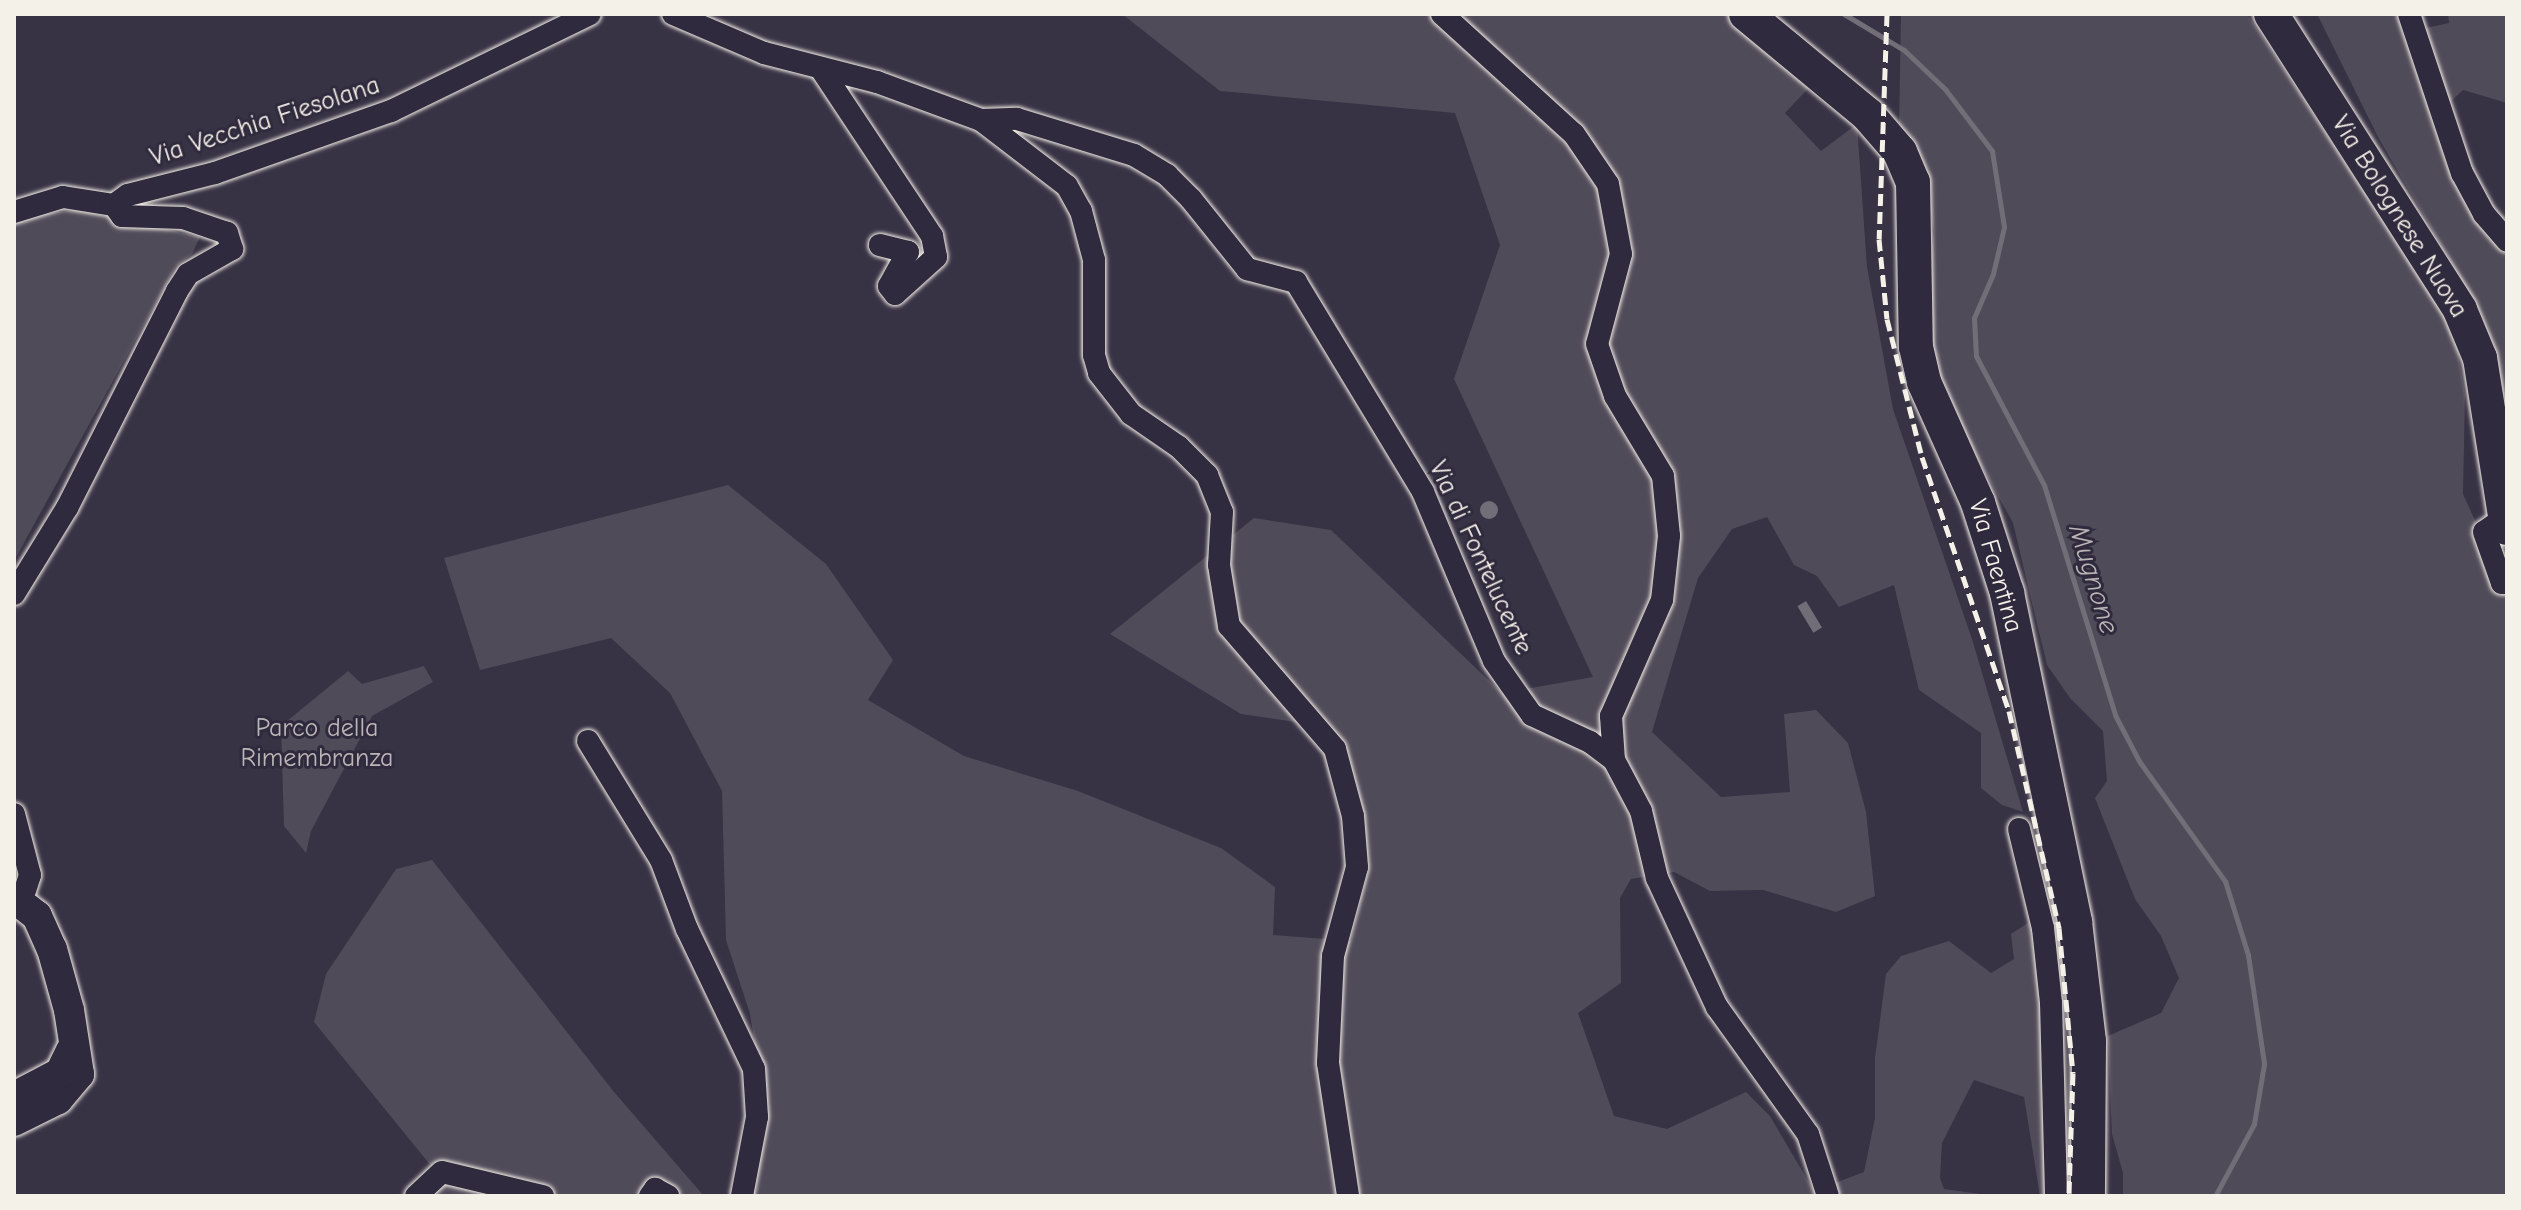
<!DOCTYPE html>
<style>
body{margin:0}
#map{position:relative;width:2521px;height:1210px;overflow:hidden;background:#373244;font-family:"Comic Neue",sans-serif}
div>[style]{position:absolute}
.green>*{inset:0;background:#504b59}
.water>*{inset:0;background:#726e77;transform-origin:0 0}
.round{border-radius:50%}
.stream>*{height:5px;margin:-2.5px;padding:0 2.5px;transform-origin:2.5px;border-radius:2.5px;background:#726e77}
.roads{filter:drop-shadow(0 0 2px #f4f1e8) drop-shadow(0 0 2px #f4f1e8)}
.minor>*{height:22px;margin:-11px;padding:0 11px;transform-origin:11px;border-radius:11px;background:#2f2a3d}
.secondary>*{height:30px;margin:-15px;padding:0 15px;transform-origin:15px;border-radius:15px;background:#2f2a3d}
.primary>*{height:34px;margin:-17px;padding:0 17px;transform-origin:17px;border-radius:17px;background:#2f2a3d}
.rail>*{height:5px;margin-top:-2.5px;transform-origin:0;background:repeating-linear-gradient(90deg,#f4f1e8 0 12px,transparent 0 18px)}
span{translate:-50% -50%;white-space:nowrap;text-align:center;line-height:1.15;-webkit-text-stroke:6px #2f2a3d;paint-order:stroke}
.street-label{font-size:26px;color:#f4f1e8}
.park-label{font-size:26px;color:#bbb7b6}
.water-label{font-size:28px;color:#bab6b5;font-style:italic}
.frame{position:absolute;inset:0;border:16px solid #f4f1e8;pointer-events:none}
</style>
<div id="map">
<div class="green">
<div style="clip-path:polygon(1122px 14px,1729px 14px,1816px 80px,1785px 113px,1821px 151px,1857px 124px,1867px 267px,1893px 409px,1972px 639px,2023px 812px,2002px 805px,1981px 788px,1981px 733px,1919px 690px,1894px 585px,1839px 607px,1817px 576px,1794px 565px,1767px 517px,1732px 529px,1698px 578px,1652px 732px,1721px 797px,1790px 792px,1784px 714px,1816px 710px,1848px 743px,1866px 812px,1875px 896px,1836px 912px,1763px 890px,1710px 891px,1674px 872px,1631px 879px,1620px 898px,1621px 983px,1578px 1013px,1614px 1116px,1667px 1129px,1746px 1092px,1770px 1116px,1814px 1191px,1864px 1172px,1875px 1118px,1875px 1058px,1886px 974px,1901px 956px,1949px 941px,1991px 973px,2014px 959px,2011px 934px,2031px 921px,2047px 1026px,2053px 1196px,2040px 1196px,2024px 1097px,1974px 1080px,1942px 1143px,1940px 1178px,1944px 1189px,1995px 1196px,752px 1196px,765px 1106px,750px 1014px,726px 940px,722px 791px,670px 693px,611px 638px,480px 670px,444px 558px,728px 485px,826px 564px,893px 660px,868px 700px,964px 756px,1078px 791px,1221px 848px,1275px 887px,1273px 935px,1351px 941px,1369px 868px,1363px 813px,1330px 727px,1241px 714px,1110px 634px,1254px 518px,1331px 530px,1502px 693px,1593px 677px,1454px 379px,1500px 245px,1455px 113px,1220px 91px)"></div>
<div style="clip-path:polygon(1901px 14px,2247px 14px,2435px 300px,2456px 341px,2465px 395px,2463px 494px,2507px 591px,2507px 1196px,2123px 1196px,2123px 1173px,2112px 1134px,2108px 1036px,2161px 1013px,2179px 978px,2161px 936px,2135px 899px,2095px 798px,2107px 781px,2103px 731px,2070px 698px,2047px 665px,2013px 523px,1948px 405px,1933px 362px,1928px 288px,1934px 231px,1925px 174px,1899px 127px)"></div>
<div style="clip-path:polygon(2317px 14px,2397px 14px,2403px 33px,2449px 23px,2448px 14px,2507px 14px,2507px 103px,2463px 90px,2445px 107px,2487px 233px,2507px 254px,2507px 487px,2502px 465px,2507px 407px,2482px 315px,2378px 137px)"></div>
<div style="clip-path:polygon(77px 210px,200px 237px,192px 254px,176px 266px,14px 561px,14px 218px)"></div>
<div style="clip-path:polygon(424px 666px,433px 682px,372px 716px,311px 831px,306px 853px,284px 826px,281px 726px,348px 671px,362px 684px)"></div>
<div style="clip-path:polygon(432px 860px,614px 1092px,704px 1196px,408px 1196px,436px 1172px,314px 1022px,326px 974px,396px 869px)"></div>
</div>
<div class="water">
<div class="round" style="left:1480px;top:501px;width:18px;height:18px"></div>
<div style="left:1806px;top:601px;width:31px;height:10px;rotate:59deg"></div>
</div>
<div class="stream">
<div style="left:1844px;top:14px;width:70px;rotate:31deg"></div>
<div style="left:1904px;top:50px;width:57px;rotate:43.6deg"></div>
<div style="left:1945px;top:89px;width:78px;rotate:52.8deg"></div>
<div style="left:1992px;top:151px;width:77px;rotate:81deg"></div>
<div style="left:2004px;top:227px;width:48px;rotate:103.2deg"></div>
<div style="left:1993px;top:274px;width:48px;rotate:113.4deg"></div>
<div style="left:1974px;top:318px;width:38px;rotate:87deg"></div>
<div style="left:1976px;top:356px;width:146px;rotate:62.2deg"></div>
<div style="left:2044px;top:485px;width:241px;rotate:72.8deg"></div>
<div style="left:2115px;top:715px;width:52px;rotate:62.4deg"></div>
<div style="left:2139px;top:761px;width:148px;rotate:54.4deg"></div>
<div style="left:2225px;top:881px;width:77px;rotate:72.7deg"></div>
<div style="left:2248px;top:955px;width:110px;rotate:81.6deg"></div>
<div style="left:2264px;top:1064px;width:61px;rotate:99.5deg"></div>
<div style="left:2254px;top:1124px;width:82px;rotate:118.4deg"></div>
</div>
<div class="roads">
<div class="minor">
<div style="left:673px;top:14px;width:99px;rotate:23.2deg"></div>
<div style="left:764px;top:53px;width:117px;rotate:14.4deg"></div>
<div style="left:877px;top:82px;width:111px;rotate:20.1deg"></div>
<div style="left:981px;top:120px;width:108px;rotate:37.5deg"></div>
<div style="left:1067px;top:186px;width:29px;rotate:61deg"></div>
<div style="left:1081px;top:211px;width:51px;rotate:75.1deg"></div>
<div style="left:1094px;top:260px;width:95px;rotate:90deg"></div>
<div style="left:1094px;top:355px;width:19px;rotate:74deg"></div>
<div style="left:1099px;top:373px;width:52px;rotate:52deg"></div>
<div style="left:1131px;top:414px;width:58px;rotate:34.5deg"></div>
<div style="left:1179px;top:447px;width:40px;rotate:45deg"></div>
<div style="left:1207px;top:475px;width:40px;rotate:68deg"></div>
<div style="left:1222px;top:512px;width:53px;rotate:93.2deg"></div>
<div style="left:1219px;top:565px;width:62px;rotate:80.7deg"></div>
<div style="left:1229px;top:626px;width:162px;rotate:49.2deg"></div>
<div style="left:1335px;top:749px;width:69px;rotate:75deg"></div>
<div style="left:1353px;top:816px;width:51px;rotate:85.5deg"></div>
<div style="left:1357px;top:867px;width:92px;rotate:105.1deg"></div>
<div style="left:1333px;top:956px;width:107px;rotate:92.7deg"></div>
<div style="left:1328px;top:1063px;width:134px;rotate:81.4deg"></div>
<div style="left:1442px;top:14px;width:178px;rotate:42.3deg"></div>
<div style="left:1574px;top:134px;width:60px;rotate:55.8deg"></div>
<div style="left:1608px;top:184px;width:71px;rotate:79.5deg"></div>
<div style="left:1621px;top:254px;width:93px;rotate:104.9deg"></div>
<div style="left:1597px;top:344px;width:55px;rotate:70.9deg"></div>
<div style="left:1615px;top:396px;width:93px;rotate:59deg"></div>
<div style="left:1663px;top:476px;width:60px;rotate:84.3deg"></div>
<div style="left:1669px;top:536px;width:64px;rotate:96.2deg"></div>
<div style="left:1662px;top:600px;width:127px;rotate:113.7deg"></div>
<div style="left:1611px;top:716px;width:44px;rotate:86.1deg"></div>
<div style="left:2409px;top:14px;width:168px;rotate:71.6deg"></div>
<div style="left:2462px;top:173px;width:47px;rotate:61.8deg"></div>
<div style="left:2484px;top:214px;width:35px;rotate:49deg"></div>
<div style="left:821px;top:69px;width:201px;rotate:56.4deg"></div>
<div style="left:932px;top:236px;width:21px;rotate:79deg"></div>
<div style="left:936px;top:257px;width:55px;rotate:137.9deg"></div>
<div style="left:895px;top:294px;width:10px;rotate:-127deg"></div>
<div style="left:889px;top:286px;width:39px;rotate:-61deg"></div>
<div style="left:908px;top:252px;width:29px;rotate:-166deg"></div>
<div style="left:981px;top:120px;width:36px;rotate:-2deg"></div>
<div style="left:1017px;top:119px;width:122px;rotate:17.1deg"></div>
<div style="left:1134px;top:155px;width:39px;rotate:31deg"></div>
<div style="left:1167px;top:175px;width:34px;rotate:45deg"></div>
<div style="left:1191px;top:199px;width:90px;rotate:51.3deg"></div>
<div style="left:1247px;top:269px;width:51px;rotate:14.9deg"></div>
<div style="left:1296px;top:282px;width:245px;rotate:58.8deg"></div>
<div style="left:1423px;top:492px;width:183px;rotate:67.2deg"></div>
<div style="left:1494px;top:661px;width:66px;rotate:54.9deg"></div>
<div style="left:1532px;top:715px;width:64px;rotate:25deg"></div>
<div style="left:1590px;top:742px;width:30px;rotate:37deg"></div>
<div style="left:1614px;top:760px;width:58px;rotate:62.1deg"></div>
<div style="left:1641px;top:811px;width:69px;rotate:76.6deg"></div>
<div style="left:1657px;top:878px;width:142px;rotate:65.1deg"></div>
<div style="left:1717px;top:1007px;width:156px;rotate:54.4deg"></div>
<div style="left:1808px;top:1134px;width:65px;rotate:72.1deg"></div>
<div style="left:114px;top:205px;width:17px;rotate:-36deg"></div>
<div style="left:128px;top:195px;width:90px;rotate:-14.2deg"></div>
<div style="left:215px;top:173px;width:187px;rotate:-19.4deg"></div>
<div style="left:391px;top:111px;width:221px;rotate:-26deg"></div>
<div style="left:14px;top:212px;width:51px;rotate:-17deg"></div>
<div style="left:63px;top:197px;width:52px;rotate:8.9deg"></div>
<div style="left:2504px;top:518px;width:24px;rotate:145deg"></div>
<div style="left:2484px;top:532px;width:54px;rotate:70.6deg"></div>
<div style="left:2502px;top:583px;width:5px"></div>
<div style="left:14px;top:594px;width:101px;rotate:-58.4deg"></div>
<div style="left:67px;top:508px;width:243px;rotate:-63.1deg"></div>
<div style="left:177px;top:291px;width:20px;rotate:-57deg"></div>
<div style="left:188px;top:274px;width:51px;rotate:-29.6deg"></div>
<div style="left:232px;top:249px;width:17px;rotate:-107deg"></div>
<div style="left:227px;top:233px;width:46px;rotate:-161.2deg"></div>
<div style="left:183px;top:218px;width:61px;rotate:-178.1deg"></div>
<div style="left:122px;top:216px;width:14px;rotate:-126deg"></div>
<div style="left:588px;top:741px;width:140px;rotate:58.5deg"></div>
<div style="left:661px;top:860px;width:74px;rotate:69.4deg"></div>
<div style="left:687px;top:929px;width:155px;rotate:64.4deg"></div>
<div style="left:754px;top:1069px;width:48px;rotate:86.4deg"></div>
<div style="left:757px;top:1117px;width:80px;rotate:100.8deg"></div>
<div style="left:14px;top:814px;width:63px;rotate:75.3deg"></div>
<div style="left:30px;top:875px;width:28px;rotate:108deg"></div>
<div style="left:2019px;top:829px;width:102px;rotate:76.4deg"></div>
<div style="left:2043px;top:928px;width:75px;rotate:83.9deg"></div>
<div style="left:2051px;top:1003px;width:193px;rotate:88.5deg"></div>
<div style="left:416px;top:1196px;width:35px;rotate:-43deg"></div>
<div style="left:442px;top:1172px;width:104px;rotate:13.4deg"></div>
<div style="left:650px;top:1196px;width:9px;rotate:-54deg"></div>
<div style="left:655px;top:1189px;width:15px;rotate:28deg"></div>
</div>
<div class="secondary">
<div style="left:14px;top:898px;width:29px;rotate:38deg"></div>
<div style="left:37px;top:916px;width:36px;rotate:66deg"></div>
<div style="left:52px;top:949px;width:63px;rotate:74.4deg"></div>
<div style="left:69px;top:1010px;width:65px;rotate:81.1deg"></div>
<div style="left:79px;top:1074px;width:33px;rotate:130deg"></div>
<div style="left:58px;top:1099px;width:49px;rotate:153.4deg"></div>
<div style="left:14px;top:1097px;width:52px;rotate:-27.6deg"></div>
<div style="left:60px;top:1073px;width:25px;rotate:-64deg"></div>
</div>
<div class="primary">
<div style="left:1746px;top:14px;width:158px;rotate:39.6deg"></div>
<div style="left:1868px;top:115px;width:49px;rotate:49.1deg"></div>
<div style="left:1900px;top:152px;width:33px;rotate:67deg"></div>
<div style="left:1913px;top:182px;width:165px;rotate:89deg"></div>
<div style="left:1916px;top:347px;width:36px;rotate:77deg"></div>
<div style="left:1924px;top:382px;width:133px;rotate:65.9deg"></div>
<div style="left:1978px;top:503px;width:95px;rotate:72.1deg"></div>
<div style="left:2007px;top:593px;width:336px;rotate:78.3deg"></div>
<div style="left:2075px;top:922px;width:120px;rotate:83.3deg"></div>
<div style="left:2089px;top:1041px;width:155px;rotate:90.4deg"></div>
<div style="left:2271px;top:14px;width:351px;rotate:57.4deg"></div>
<div style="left:2460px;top:310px;width:52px;rotate:67.4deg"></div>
<div style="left:2480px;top:358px;width:172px;rotate:81deg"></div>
</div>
</div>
<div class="rail">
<div style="left:1887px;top:14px;width:225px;rotate:92deg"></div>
<div style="left:1879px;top:239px;width:80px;rotate:84.3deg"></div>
<div style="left:1887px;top:319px;width:142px;rotate:75.8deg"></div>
<div style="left:1922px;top:457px;width:268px;rotate:71.1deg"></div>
<div style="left:2009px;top:711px;width:223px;rotate:77deg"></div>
<div style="left:2059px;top:928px;width:146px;rotate:84.5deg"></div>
<div style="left:2073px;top:1073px;width:123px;rotate:91.9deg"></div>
</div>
<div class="street-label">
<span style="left:265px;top:122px;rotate:-18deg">Via Vecchia Fiesolana</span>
<span style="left:2399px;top:217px;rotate:58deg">Via Bolognese Nuova</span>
<span style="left:1480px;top:558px;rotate:65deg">Via di Fontelucente</span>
<span style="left:1995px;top:566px;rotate:74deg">Via Faentina</span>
</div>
<div class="park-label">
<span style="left:317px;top:744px">Parco della<br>Rimembranza</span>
</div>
<div class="water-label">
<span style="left:2094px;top:579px;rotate:73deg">Mugnone</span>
</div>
<div class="frame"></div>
</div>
